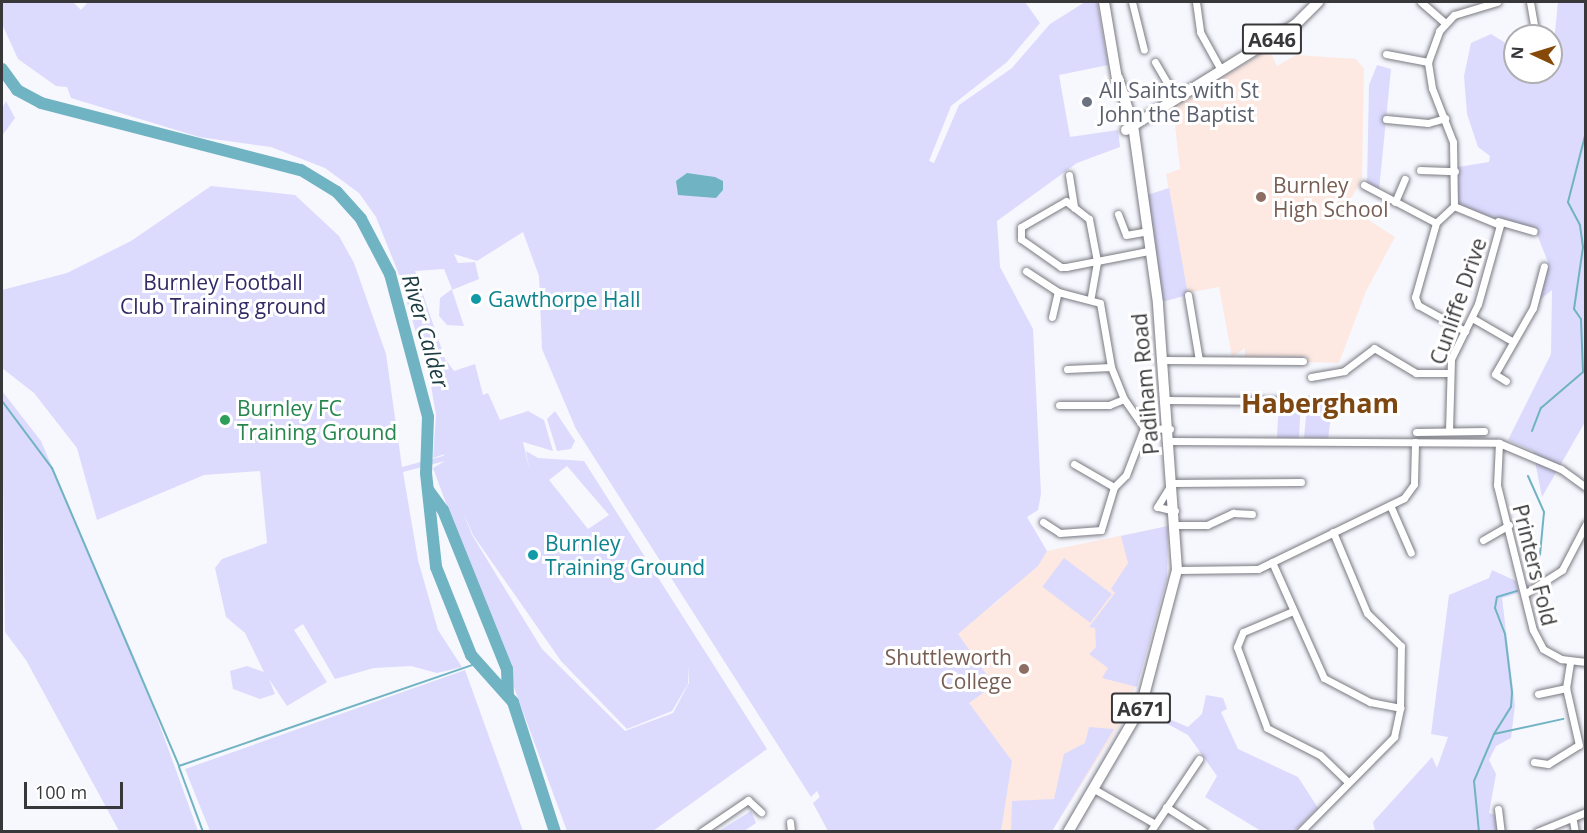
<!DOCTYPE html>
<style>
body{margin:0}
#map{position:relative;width:1587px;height:833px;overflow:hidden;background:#f7f7fe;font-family:"Open Sans",sans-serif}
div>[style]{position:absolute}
.education>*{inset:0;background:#fde9e2}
.green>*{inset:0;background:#dcdbfe;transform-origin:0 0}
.water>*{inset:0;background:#70b3c2}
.stream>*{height:2px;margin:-1px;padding:0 1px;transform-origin:1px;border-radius:1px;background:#70b3c2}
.river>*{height:12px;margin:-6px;padding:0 6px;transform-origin:6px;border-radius:6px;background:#70b3c2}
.roads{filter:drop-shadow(0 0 2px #797981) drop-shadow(0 0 2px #797981)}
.minor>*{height:7px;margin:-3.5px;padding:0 3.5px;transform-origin:3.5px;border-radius:3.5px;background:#fff}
.primary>*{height:10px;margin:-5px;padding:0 5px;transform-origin:5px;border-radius:5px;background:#fff}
.dots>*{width:16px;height:16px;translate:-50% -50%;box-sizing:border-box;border:3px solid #fff;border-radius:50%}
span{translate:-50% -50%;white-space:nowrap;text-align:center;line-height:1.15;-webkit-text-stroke:6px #fff;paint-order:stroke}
.shield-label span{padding:2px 4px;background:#fff;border:2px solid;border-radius:4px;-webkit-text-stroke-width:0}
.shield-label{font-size:20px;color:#38383b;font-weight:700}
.worship-label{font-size:21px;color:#5b616d}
.left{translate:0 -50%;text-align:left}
.education-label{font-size:21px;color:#785e54}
.right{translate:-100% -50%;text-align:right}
.park-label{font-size:21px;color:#322a66}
.culture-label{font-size:21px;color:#0d838f}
.street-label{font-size:21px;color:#38383b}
.leisure-label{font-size:21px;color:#27864d}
.water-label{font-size:22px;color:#1b3c43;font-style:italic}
.district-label{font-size:27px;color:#7e4610;font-weight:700}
.frame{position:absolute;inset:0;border:3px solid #38383b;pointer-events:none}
.north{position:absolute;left:1503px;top:24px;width:60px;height:60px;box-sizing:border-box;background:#fff;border:2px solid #afafb1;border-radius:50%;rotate:274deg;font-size:16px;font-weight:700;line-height:24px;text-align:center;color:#38383b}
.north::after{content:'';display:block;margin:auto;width:21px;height:27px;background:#864909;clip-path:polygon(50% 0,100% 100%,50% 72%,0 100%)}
.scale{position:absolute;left:24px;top:782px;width:99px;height:27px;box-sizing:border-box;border:3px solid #38383b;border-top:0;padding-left:8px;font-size:18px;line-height:21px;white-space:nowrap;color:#38383b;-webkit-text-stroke:4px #fff;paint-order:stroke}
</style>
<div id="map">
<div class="education">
<div style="clip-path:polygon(1269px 49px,1277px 66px,1296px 55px,1356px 59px,1364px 69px,1362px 179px,1347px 206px,1395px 237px,1366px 291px,1339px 363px,1308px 362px,1307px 356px,1245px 357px,1245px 348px,1232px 357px,1219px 287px,1186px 293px,1166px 174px,1180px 169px,1173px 107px)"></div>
<div style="clip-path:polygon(1168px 526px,1167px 578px,1127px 713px,1052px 831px,828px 831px,813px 803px,820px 797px,797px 746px,997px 602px,1047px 551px)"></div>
</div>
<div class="green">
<div style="clip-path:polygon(evenodd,2px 2px,73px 2px,81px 10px,88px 2px,1025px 2px,1040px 23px,1007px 62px,951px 106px,929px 161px,934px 163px,959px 105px,1012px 68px,1050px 24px,1085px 2px,1097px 2px,1108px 65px,1059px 75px,1070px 137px,1118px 130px,1120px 147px,1077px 163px,997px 221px,1000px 267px,1033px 329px,1041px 494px,1038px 510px,1027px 517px,1047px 551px,1038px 566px,958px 634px,994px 685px,969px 703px,1012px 761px,1001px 831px,828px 831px,813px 803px,820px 797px,817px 791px,811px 797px,576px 429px,542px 349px,539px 276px,523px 232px,477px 261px,454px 254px,458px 263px,475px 262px,479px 279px,452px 290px,464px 326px,447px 325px,439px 316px,440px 298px,452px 289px,444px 269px,415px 271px,445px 359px,454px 371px,475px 364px,483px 395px,488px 393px,500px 420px,528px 411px,544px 420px,553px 451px,523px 442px,529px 468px,526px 451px,538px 458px,584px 461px,767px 749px,653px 831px,567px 831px,433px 468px,445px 461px,403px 472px,418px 560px,438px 630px,462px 667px,437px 673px,411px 666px,374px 668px,335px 679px,303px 624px,294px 630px,327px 682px,287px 706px,269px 679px,275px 694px,260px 699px,233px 689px,230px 671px,247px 666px,264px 672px,245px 633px,226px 617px,215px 568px,222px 559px,267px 543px,260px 471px,204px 475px,97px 520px,77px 448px,34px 393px,2px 368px,2px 290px,67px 273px,131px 241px,211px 186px,295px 195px,339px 236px,354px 263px,386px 354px,402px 467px,443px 456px,445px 454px,433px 458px,436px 415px,430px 380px,398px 272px,376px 217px,359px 193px,325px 168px,271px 147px,199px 137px,71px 98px,67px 87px,56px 86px,18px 59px,2px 24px,2px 2px,567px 466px,609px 515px,588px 529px,549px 480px,567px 466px,2px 2px,463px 512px,473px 535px,561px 661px,627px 729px,672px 711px,688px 684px,689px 666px,689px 683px,673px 713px,625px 731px,542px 649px,472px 535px,463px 512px)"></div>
<div style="clip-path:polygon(1558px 2px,1585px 2px,1585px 422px,1542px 497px,1533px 451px,1508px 440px,1551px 354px,1552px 290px,1537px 302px,1548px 262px,1534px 227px,1465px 213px,1455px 199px,1458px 167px,1489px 162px,1490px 156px,1478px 147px,1467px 114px,1464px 76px,1471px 43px,1491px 34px,1515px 49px,1515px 72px,1551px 72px)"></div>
<div style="clip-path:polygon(1377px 65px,1391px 69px,1379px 190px,1367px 185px,1369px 85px)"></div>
<div style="clip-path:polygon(6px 101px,15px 118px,2px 136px,2px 109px)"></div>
<div style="clip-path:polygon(1169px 188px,1188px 295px,1158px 303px,1144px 196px)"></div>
<div style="clip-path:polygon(2px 391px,41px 441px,139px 668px,198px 831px,119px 831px,26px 660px,5px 632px)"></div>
<div style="clip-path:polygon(1308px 395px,1333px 401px,1328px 439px,1304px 438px)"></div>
<div style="left:1279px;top:399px;width:22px;height:39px;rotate:3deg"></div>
<div style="clip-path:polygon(555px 411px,575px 441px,571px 449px,557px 451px,547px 419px)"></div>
<div style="clip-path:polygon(1168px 526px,1167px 578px,1137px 687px,1102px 678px,1108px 668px,1089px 654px,1096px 647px,1095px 628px,1089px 627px,1115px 593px,1111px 589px,1128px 563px,1121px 536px)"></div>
<div style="left:1064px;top:558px;width:60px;height:36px;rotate:37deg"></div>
<div style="clip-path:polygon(1492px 570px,1516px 581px,1519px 593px,1502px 598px,1515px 705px,1511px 738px,1496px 746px,1489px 760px,1496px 774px,1489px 813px,1495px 815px,1497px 831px,1375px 831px,1373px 822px,1432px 757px,1437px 768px,1448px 737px,1431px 734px,1449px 595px,1489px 578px)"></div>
<div style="clip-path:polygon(465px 670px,523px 831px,210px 831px,185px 769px)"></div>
<div style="clip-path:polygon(1206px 695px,1223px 698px,1227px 709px,1221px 712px,1238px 749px,1298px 777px,1318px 808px,1294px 831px,1261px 831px,1205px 797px,1217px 776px,1188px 735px,1160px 720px,1162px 716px,1188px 727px,1202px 714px)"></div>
<div style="clip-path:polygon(1089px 727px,1114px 729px,1052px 831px,1011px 831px,1012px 801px,1054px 799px,1064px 754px,1085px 743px)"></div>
<div style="clip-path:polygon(751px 811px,756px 823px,744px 831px,719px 831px)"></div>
</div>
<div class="water">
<div style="clip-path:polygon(687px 173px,715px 177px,723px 181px,723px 190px,716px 198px,678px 195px,676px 181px)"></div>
</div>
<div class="stream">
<div style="left:2px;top:401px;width:84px;rotate:53.3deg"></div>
<div style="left:52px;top:468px;width:324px;rotate:66.9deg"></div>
<div style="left:179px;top:766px;width:316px;rotate:-19deg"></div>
<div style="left:1532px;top:431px;width:25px;rotate:-69deg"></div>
<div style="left:1541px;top:408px;width:55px;rotate:-40.6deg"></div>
<div style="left:1583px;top:372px;width:53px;rotate:-92.2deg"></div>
<div style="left:1581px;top:319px;width:12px;rotate:-125deg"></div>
<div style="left:1574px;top:309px;width:63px;rotate:-81.7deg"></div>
<div style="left:1583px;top:247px;width:22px;rotate:-98deg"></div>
<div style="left:1580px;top:225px;width:26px;rotate:-118deg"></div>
<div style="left:1568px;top:202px;width:72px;rotate:-75.6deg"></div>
<div style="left:1528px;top:476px;width:39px;rotate:66deg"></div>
<div style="left:1544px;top:512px;width:42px;rotate:95.4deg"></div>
<div style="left:1540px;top:554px;width:24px;rotate:112deg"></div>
<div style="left:1585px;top:714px;width:1px"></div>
<div style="left:1494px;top:734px;width:32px;rotate:-58deg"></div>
<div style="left:1511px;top:707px;width:15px;rotate:-86deg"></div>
<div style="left:1512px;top:692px;width:58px;rotate:-96.9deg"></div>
<div style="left:1505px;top:634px;width:28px;rotate:-111deg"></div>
<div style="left:1495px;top:608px;width:11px;rotate:-80deg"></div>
<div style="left:1497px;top:597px;width:21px;rotate:-17deg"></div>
<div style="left:179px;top:767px;width:69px;rotate:69.7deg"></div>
<div style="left:1479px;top:832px;width:51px;rotate:-95.6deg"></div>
<div style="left:1474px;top:781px;width:51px;rotate:-66.9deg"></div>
<div style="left:1494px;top:734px;width:71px;rotate:-12.3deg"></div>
</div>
<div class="river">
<div style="left:2px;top:69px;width:26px;rotate:54deg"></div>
<div style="left:17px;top:90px;width:27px;rotate:28deg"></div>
<div style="left:41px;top:103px;width:268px;rotate:14.5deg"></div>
<div style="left:301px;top:170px;width:42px;rotate:31.4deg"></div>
<div style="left:337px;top:192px;width:36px;rotate:48deg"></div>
<div style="left:361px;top:219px;width:62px;rotate:62.2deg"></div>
<div style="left:390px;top:274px;width:148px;rotate:75.1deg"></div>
<div style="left:428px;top:417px;width:56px;rotate:92deg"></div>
<div style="left:426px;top:473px;width:95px;rotate:83.9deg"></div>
<div style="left:436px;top:567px;width:95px;rotate:68.3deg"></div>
<div style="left:471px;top:655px;width:63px;rotate:48.2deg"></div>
<div style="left:513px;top:702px;width:137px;rotate:72.1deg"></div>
<div style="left:429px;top:491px;width:24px;rotate:54deg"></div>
<div style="left:443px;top:510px;width:171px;rotate:68.1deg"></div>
<div style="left:507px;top:669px;width:27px;rotate:88deg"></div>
</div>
<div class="roads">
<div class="minor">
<div style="left:1132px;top:2px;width:49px;rotate:76deg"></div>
<div style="left:1196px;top:2px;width:30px;rotate:82deg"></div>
<div style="left:1200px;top:32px;width:43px;rotate:61.1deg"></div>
<div style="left:1421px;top:2px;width:32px;rotate:41deg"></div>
<div style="left:1530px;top:2px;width:29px;rotate:80deg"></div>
<div style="left:1386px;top:54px;width:43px;rotate:10.8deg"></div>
<div style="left:1155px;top:62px;width:42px;rotate:59.7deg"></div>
<div style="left:1386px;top:119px;width:42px;rotate:5.4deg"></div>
<div style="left:1428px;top:123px;width:18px;rotate:-16deg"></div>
<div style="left:1420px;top:170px;width:35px;rotate:2deg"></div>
<div style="left:1069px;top:175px;width:33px;rotate:81deg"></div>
<div style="left:1364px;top:185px;width:81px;rotate:27.8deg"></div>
<div style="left:1395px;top:202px;width:25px;rotate:-67deg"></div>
<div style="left:1454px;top:206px;width:25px;rotate:137deg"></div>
<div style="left:1436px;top:223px;width:77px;rotate:105.8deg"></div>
<div style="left:1415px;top:297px;width:9px;rotate:69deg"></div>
<div style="left:1418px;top:305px;width:54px;rotate:29deg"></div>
<div style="left:1118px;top:214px;width:22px;rotate:69deg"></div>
<div style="left:1126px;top:235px;width:23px;rotate:-10deg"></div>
<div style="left:1498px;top:221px;width:37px;rotate:16deg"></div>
<div style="left:1026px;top:271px;width:38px;rotate:33deg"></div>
<div style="left:1058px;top:292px;width:43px;rotate:14.7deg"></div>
<div style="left:1100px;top:303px;width:65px;rotate:80.2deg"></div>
<div style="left:1111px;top:367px;width:35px;rotate:68deg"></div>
<div style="left:1124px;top:399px;width:35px;rotate:55deg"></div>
<div style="left:1144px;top:428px;width:26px;rotate:2deg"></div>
<div style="left:1188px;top:295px;width:66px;rotate:80.4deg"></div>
<div style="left:1091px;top:296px;width:36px;rotate:-80deg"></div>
<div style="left:1097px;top:261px;width:43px;rotate:-100.8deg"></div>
<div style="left:1089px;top:219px;width:29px;rotate:-142deg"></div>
<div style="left:1066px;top:201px;width:52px;rotate:150deg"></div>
<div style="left:1021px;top:227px;width:12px;rotate:90deg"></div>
<div style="left:1021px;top:239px;width:49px;rotate:35deg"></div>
<div style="left:1061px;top:267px;width:5px"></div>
<div style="left:1066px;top:267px;width:32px;rotate:-11deg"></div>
<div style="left:1097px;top:261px;width:47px;rotate:-11.1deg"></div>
<div style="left:1143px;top:252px;width:8px;rotate:-14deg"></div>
<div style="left:1052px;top:317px;width:26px;rotate:-77deg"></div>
<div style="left:1472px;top:318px;width:46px;rotate:29.9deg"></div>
<div style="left:1165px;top:360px;width:138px;rotate:0.4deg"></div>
<div style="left:1067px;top:369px;width:44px;rotate:-2.6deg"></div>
<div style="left:1311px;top:377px;width:34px;rotate:-10deg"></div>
<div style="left:1344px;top:371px;width:38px;rotate:-37deg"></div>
<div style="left:1374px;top:348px;width:49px;rotate:30.8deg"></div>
<div style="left:1416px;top:373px;width:32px"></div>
<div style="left:1506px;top:381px;width:13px;rotate:-148deg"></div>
<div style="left:1495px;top:374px;width:76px;rotate:-60.1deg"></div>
<div style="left:1533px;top:308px;width:43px;rotate:-75.3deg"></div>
<div style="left:1168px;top:400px;width:109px;rotate:0.5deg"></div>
<div style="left:1059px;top:405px;width:50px"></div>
<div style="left:1109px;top:405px;width:16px;rotate:-22deg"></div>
<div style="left:1449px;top:431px;width:72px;rotate:-88.4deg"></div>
<div style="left:1451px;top:359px;width:61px;rotate:-63.9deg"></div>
<div style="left:1478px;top:304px;width:82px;rotate:-74.4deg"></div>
<div style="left:1500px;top:225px;width:50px;rotate:-157.6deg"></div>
<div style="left:1454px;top:206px;width:64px;rotate:-90.9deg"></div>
<div style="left:1453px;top:142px;width:58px;rotate:-111.3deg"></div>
<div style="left:1432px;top:88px;width:26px;rotate:-99deg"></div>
<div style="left:1428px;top:62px;width:33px;rotate:-70deg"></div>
<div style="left:1439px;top:31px;width:22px;rotate:-47deg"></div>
<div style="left:1454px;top:15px;width:45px;rotate:-16.8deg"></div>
<div style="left:1416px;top:432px;width:68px;rotate:-0.8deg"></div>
<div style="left:1171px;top:441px;width:328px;rotate:0.3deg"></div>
<div style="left:1499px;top:443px;width:67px;rotate:22.8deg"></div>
<div style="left:1561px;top:469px;width:31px;rotate:36deg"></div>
<div style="left:1499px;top:443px;width:42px;rotate:92.7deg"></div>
<div style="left:1497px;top:485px;width:149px;rotate:76.1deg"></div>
<div style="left:1533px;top:630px;width:21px;rotate:62deg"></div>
<div style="left:1543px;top:649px;width:21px;rotate:29deg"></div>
<div style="left:1561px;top:659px;width:25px;rotate:7deg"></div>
<div style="left:1074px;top:464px;width:46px;rotate:29.9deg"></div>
<div style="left:1114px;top:487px;width:17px;rotate:-45deg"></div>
<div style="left:1126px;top:475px;width:50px;rotate:-69deg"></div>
<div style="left:1390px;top:505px;width:52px;rotate:66.4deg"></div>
<div style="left:1175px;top:511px;width:18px;rotate:-167deg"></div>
<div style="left:1157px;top:507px;width:28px;rotate:-58deg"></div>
<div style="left:1172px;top:483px;width:129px;rotate:-0.4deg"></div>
<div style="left:1043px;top:522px;width:20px;rotate:33deg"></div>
<div style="left:1060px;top:533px;width:41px;rotate:-4.2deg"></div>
<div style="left:1101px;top:530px;width:45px;rotate:-73.2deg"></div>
<div style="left:1176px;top:525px;width:31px"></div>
<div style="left:1207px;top:525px;width:29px;rotate:-25deg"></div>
<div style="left:1233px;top:513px;width:19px;rotate:3deg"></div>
<div style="left:1483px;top:540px;width:30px;rotate:-30deg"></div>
<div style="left:1272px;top:562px;width:127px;rotate:65.9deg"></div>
<div style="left:1324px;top:678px;width:52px;rotate:27.6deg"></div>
<div style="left:1370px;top:702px;width:31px;rotate:11deg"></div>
<div style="left:1177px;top:570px;width:81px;rotate:-0.7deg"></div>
<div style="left:1258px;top:569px;width:162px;rotate:-25.9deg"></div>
<div style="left:1404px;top:498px;width:17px;rotate:-54deg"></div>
<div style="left:1414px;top:484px;width:42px;rotate:-88.6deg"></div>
<div style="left:1526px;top:593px;width:43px;rotate:-32.6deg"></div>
<div style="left:1562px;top:570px;width:52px;rotate:-62.4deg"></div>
<div style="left:1293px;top:611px;width:54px;rotate:157.2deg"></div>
<div style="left:1243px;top:632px;width:16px;rotate:112deg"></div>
<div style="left:1237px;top:647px;width:86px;rotate:69.7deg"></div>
<div style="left:1267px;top:728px;width:59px;rotate:27deg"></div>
<div style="left:1320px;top:755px;width:39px;rotate:44deg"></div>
<div style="left:1538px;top:694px;width:29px;rotate:-12deg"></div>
<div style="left:1534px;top:762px;width:14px;rotate:8deg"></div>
<div style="left:1548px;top:764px;width:36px;rotate:-32deg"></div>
<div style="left:1579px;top:745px;width:58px;rotate:-102.8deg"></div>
<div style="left:1566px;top:688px;width:25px;rotate:-81deg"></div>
<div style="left:1094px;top:789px;width:70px;rotate:29.8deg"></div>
<div style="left:1166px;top:807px;width:46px;rotate:32.7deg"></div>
<div style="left:1498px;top:809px;width:23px;rotate:83deg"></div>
<div style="left:1573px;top:821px;width:11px;rotate:80deg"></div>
<div style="left:790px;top:822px;width:10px;rotate:84deg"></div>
<div style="left:701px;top:832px;width:57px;rotate:-34.2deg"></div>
<div style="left:748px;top:800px;width:18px;rotate:43deg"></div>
<div style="left:1150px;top:832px;width:88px;rotate:-56.1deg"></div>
<div style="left:1300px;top:832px;width:134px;rotate:-45.3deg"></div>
<div style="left:1394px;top:737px;width:30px;rotate:-78deg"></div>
<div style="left:1400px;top:708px;width:62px;rotate:-89.1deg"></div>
<div style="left:1401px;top:646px;width:47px;rotate:-135.9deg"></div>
<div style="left:1367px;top:613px;width:88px;rotate:-112.8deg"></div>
<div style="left:1537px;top:832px;width:53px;rotate:-22.2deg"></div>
</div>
<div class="primary">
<div style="left:1104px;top:2px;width:84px;rotate:80.4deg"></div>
<div style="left:1126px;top:130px;width:199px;rotate:-31.9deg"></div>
<div style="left:1295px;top:25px;width:33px;rotate:-45deg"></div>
<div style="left:1068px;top:832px;width:145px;rotate:-59.7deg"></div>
<div style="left:1141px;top:707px;width:142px;rotate:-75.3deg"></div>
<div style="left:1177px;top:570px;width:268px;rotate:-94.1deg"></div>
<div style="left:1158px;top:303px;width:179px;rotate:-98deg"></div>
<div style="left:1133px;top:126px;width:50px;rotate:-107.4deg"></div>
</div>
</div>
<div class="dots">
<div style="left:1087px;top:102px;background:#6b7280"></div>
<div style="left:1261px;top:197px;background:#8d6e63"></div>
<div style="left:476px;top:299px;background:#0f9aa8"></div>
<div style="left:225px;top:420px;background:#2e9e5b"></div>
<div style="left:533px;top:555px;background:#0f9aa8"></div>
<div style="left:1024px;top:669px;background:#8d6e63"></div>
</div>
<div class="shield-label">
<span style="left:1272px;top:39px">A646</span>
<span style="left:1141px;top:708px">A671</span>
</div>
<div class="worship-label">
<span class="left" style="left:1099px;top:102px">All Saints with St<br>John the Baptist</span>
</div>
<div class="education-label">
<span class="left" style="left:1273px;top:197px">Burnley<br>High School</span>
<span class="right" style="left:1012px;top:669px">Shuttleworth<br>College</span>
</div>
<div class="park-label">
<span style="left:223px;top:294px">Burnley Football<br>Club Training ground</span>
</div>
<div class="culture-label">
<span class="left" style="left:488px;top:299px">Gawthorpe Hall</span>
<span class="left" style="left:545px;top:555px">Burnley<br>Training Ground</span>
</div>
<div class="street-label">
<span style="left:1458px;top:301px;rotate:-71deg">Cunliffe Drive</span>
<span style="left:1145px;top:384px;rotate:-95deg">Padiham Road</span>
<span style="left:1535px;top:565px;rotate:76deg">Printers Fold</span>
</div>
<div class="leisure-label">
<span class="left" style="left:237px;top:420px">Burnley FC<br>Training Ground</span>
</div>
<div class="water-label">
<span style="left:426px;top:331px;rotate:74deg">River Calder</span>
</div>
<div class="district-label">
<span style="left:1320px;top:403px">Habergham</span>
</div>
<div class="frame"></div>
<div class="north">N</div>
<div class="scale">100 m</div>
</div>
